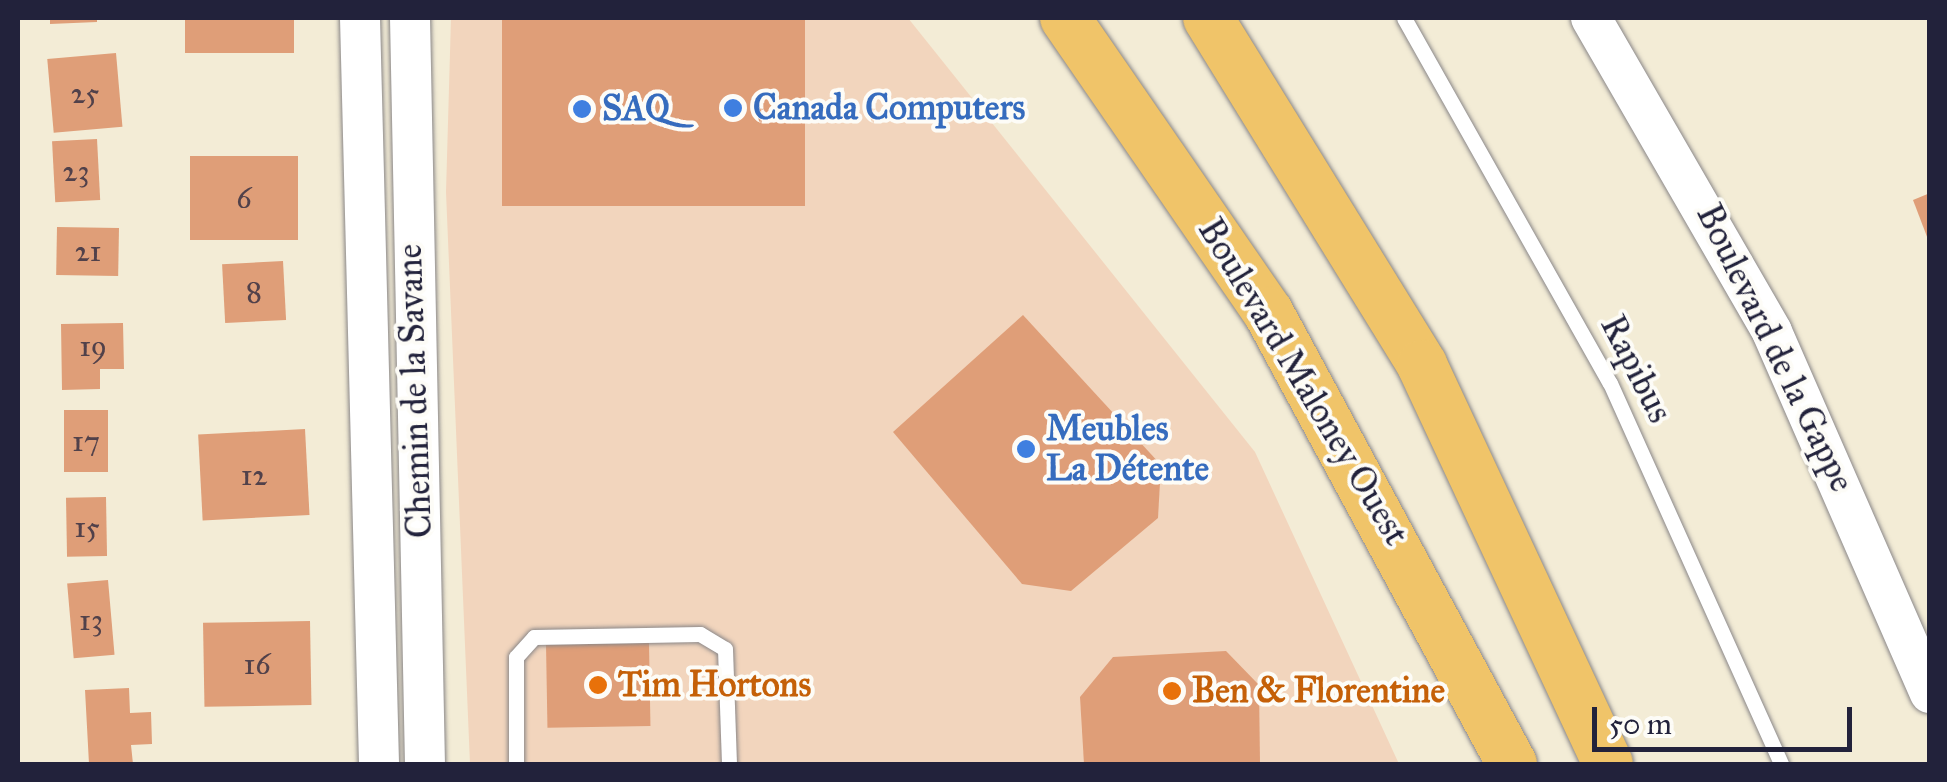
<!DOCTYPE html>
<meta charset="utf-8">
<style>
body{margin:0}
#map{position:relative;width:1947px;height:782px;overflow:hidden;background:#f3ecd6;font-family:"IM FELL Great Primer",serif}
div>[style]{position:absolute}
.built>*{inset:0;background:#f2d5bd}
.building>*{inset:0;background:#df9e78;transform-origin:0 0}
.roads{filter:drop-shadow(0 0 2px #8a8788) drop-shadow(0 0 2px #8a8788)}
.service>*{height:15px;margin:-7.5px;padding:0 7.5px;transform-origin:7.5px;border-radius:7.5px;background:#fff}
.tertiary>*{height:40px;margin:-20px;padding:0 20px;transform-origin:20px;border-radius:20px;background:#fff}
.primary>*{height:50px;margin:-25px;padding:0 25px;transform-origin:25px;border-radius:25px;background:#f0c469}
.dots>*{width:28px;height:28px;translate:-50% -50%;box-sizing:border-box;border:5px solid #fdfcf7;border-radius:50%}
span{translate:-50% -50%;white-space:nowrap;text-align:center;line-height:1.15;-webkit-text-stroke:8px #fdfcf7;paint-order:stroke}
.number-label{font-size:30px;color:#51414a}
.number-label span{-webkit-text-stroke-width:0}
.shop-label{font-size:35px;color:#366cbe;font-weight:700}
.left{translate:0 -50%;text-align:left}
.street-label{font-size:35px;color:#22223b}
.food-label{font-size:35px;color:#c56008;font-weight:700}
.frame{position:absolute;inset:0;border:20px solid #22223b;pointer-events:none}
.scale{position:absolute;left:1592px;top:707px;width:260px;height:45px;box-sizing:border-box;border:5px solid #22223b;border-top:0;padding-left:12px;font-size:30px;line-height:35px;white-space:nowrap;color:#22223b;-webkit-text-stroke:8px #fdfcf7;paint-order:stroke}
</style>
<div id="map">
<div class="built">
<div style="clip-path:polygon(451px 18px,908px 18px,1255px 452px,1399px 764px,470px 764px,446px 192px)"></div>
</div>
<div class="building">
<div style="clip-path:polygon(50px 18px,97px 18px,97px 22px,50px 24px)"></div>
<div style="left:185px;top:18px;width:109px;height:35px"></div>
<div style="left:502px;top:18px;width:303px;height:188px"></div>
<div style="left:116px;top:53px;width:74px;height:69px;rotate:85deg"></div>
<div style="left:97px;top:139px;width:61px;height:45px;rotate:87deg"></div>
<div style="left:298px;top:156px;width:84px;height:108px;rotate:90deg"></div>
<div style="clip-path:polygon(1930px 193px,1930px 242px,1929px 242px,1913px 200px)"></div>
<div style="left:57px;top:227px;width:62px;height:48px;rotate:1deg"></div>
<div style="left:283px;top:261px;width:59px;height:61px;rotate:87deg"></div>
<div style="clip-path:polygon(1023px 315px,1161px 465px,1158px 518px,1071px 591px,1022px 584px,893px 432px)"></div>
<div style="clip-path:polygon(123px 323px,124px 369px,100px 369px,100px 389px,62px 390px,61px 324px)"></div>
<div style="left:108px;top:410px;width:62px;height:44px;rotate:90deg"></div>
<div style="left:305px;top:429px;width:86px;height:107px;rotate:87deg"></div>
<div style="left:106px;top:497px;width:59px;height:40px;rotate:89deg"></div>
<div style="left:108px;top:580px;width:75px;height:41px;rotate:85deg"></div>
<div style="left:310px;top:621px;width:84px;height:107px;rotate:89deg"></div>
<div style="left:649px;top:643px;width:83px;height:103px;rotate:89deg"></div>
<div style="clip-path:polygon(1226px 651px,1259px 685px,1260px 764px,1084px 764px,1080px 697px,1113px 657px)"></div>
<div style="clip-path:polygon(129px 688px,130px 713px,151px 712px,152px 744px,131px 745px,133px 764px,89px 764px,85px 690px)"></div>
</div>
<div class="roads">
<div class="service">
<div style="left:1404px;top:18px;width:419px;rotate:60.6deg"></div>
<div style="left:1610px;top:383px;width:418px;rotate:65.8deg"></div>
<div style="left:516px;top:764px;width:107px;rotate:-90deg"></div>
<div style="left:516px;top:657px;width:27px;rotate:-48deg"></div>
<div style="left:534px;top:637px;width:166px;rotate:-1deg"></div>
<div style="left:700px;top:634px;width:29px;rotate:31deg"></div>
<div style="left:725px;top:649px;width:115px;rotate:88deg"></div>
</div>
<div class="tertiary">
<div style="left:360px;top:18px;width:746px;rotate:88.54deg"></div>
<div style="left:410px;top:18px;width:746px;rotate:88.85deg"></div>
<div style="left:1591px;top:18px;width:362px;rotate:60deg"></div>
<div style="left:1772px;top:332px;width:394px;rotate:66.4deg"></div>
</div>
<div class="primary">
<div style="left:1065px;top:18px;width:357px;rotate:55.4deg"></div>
<div style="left:1268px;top:312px;width:514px;rotate:61.64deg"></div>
<div style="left:1208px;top:18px;width:408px;rotate:58.3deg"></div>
<div style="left:1422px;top:365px;width:440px;rotate:65deg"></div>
</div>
</div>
<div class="dots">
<div style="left:733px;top:108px;background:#3f7fe0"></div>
<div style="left:582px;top:109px;background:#3f7fe0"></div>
<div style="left:1026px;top:449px;background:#3f7fe0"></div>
<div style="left:598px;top:685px;background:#e8710a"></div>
<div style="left:1172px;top:691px;background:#e8710a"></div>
</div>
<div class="number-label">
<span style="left:85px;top:93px">25</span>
<span style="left:76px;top:171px">23</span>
<span style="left:244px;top:198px">6</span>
<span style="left:88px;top:251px">21</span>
<span style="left:254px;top:292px">8</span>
<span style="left:93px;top:346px">19</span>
<span style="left:86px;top:441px">17</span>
<span style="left:254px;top:475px">12</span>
<span style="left:87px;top:527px">15</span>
<span style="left:91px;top:620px">13</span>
<span style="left:257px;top:664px">16</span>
</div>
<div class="shop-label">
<span class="left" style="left:753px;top:108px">Canada Computers</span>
<span class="left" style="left:602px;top:109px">SAQ</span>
<span class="left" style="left:1046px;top:449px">Meubles<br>La Détente</span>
</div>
<div class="street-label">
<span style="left:1775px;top:348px;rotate:64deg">Boulevard de la Gappe</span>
<span style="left:1636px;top:369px;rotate:63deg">Rapibus</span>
<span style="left:1303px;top:382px;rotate:59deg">Boulevard Maloney Ouest</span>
<span style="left:415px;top:391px;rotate:-92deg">Chemin de la Savane</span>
</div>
<div class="food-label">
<span class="left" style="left:618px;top:685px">Tim Hortons</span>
<span class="left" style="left:1192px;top:691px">Ben &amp; Florentine</span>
</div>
<div class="frame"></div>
<div class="scale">50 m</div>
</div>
